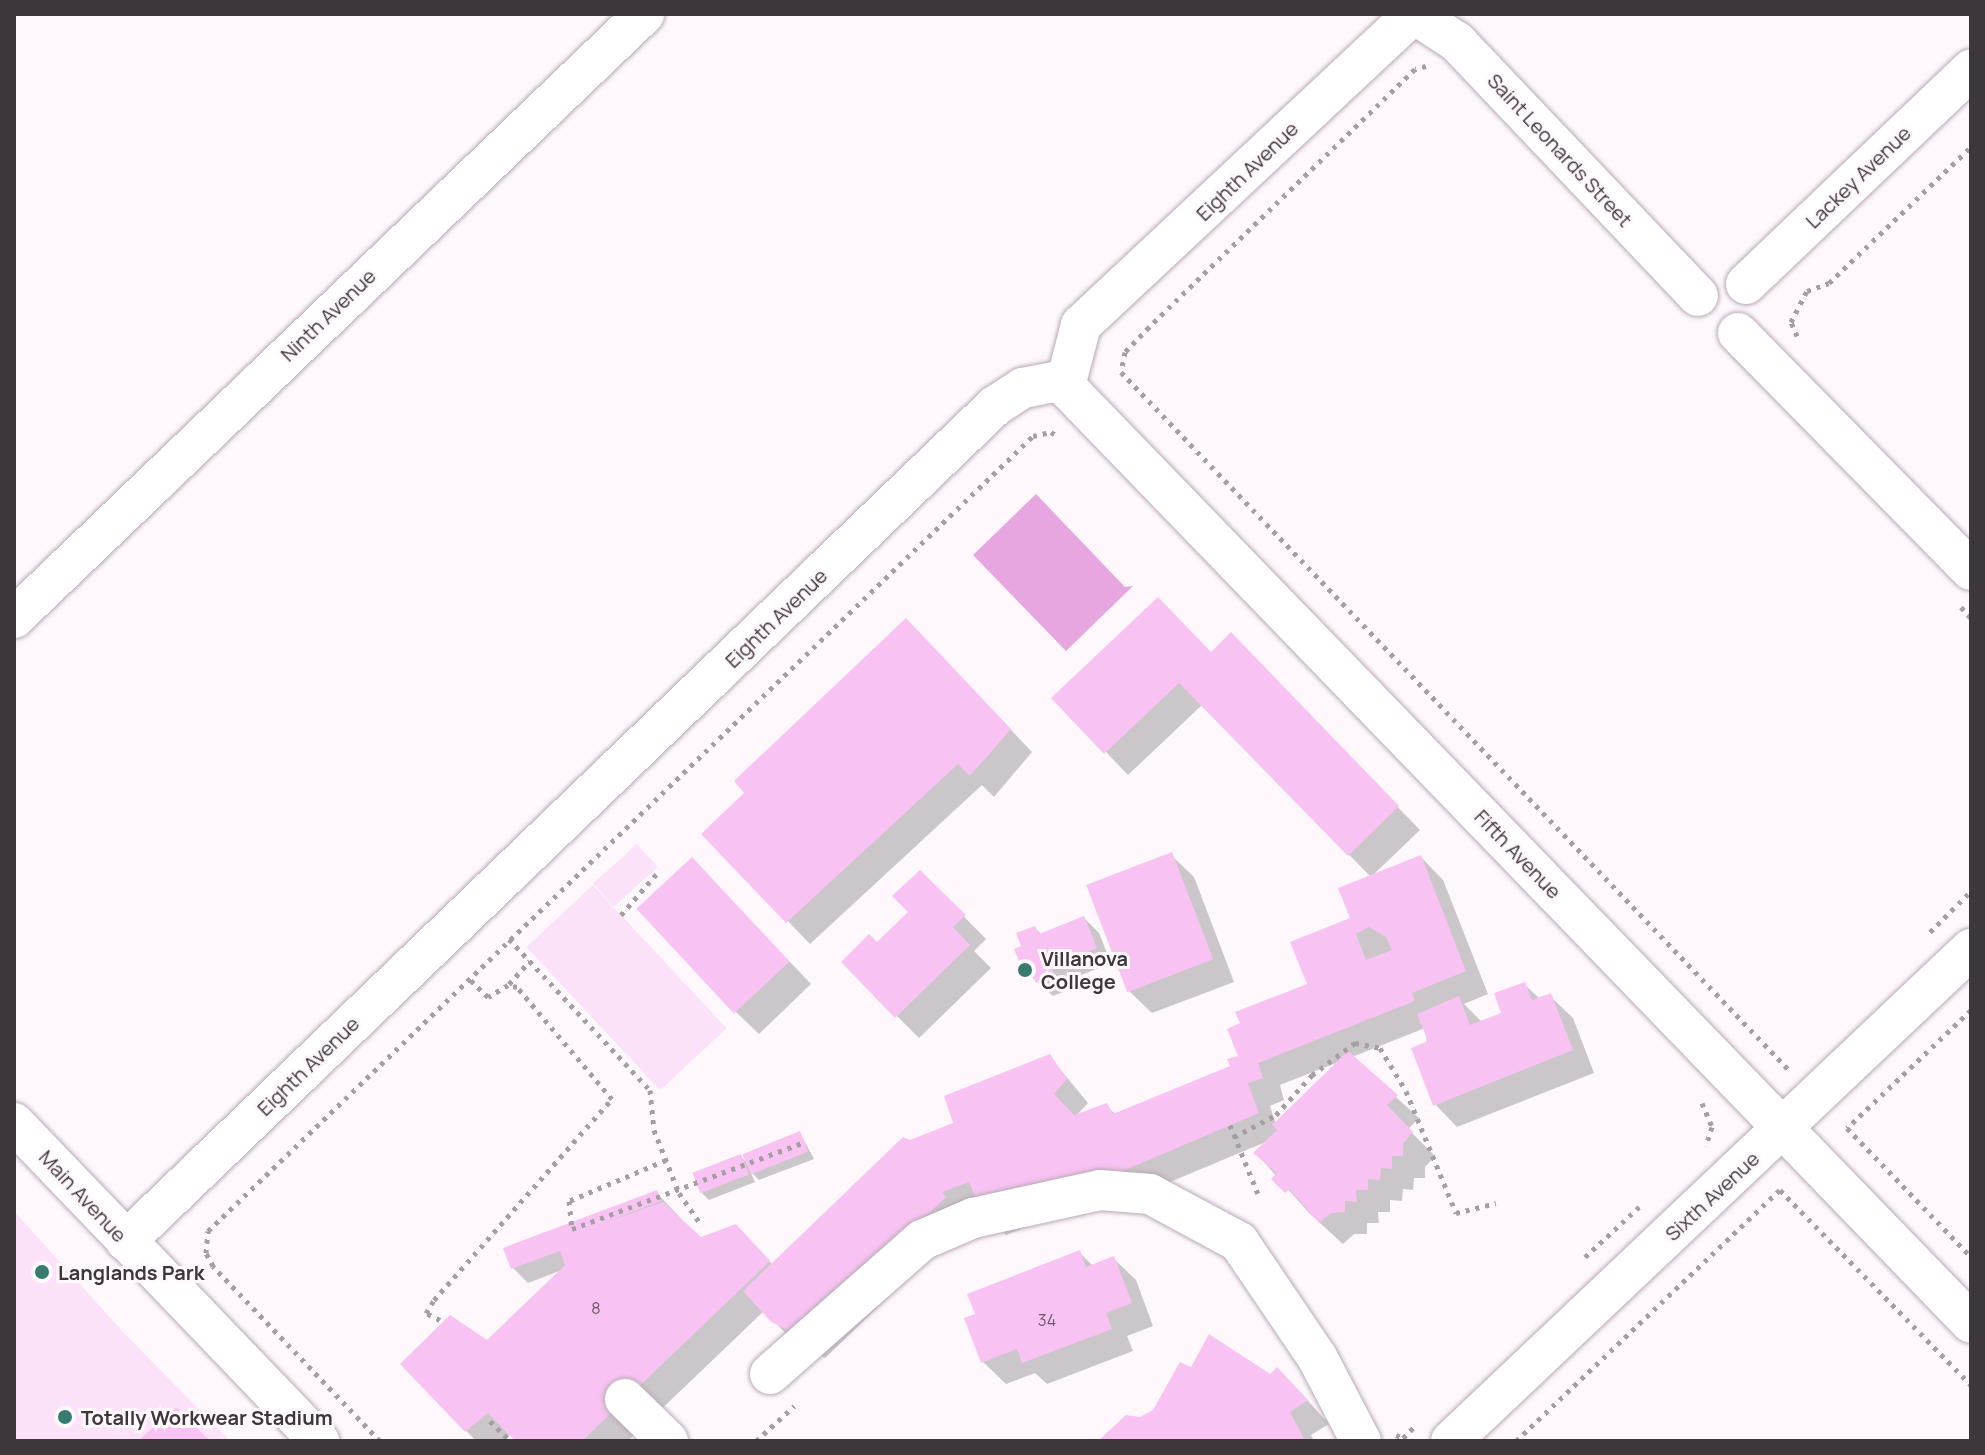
<!DOCTYPE html>
<style>
body{margin:0}
#map{position:relative;width:1985px;height:1455px;overflow:hidden;background:#fef8fd;font-family:Manrope,sans-serif}
div>[style]{position:absolute}
.green>*{inset:0;background:#fce2f8;transform-origin:0 0}
.water>*{inset:0;background:#e8a6e1}
.shadow>*{inset:0;background:#0003}
.building>*{inset:0;background:#f8c3f2;transform-origin:0 0}
.path>*{height:5px;margin-top:-2.5px;transform-origin:0;background:repeating-linear-gradient(90deg,#a59fa4 0 4px,transparent 0 10px)}
.roads{filter:drop-shadow(0 0 2px #b8a9b6) drop-shadow(0 0 2px #b8a9b6)}
.minor>*{height:40px;margin:-20px;padding:0 20px;transform-origin:20px;border-radius:20px;background:#fff}
.dots>*{width:22px;height:22px;translate:-50% -50%;box-sizing:border-box;border:4px solid #fef8fd;border-radius:50%}
span{translate:-50% -50%;white-space:nowrap;text-align:center;line-height:1.15;-webkit-text-stroke:6px #fef8fd;paint-order:stroke}
.number-label{font-size:16px;color:#6c5a6a}
.number-label span{-webkit-text-stroke-width:0}
.street-label{font-size:20px;color:#3d373c}
.poi-label{font-size:20px;color:#3d373c;font-weight:700}
.left{translate:0 -50%;text-align:left}
.frame{position:absolute;inset:0;border:16px solid #3d373c;pointer-events:none}
</style>
<div id="map">
<div class="green">
<div style="left:637px;top:844px;width:31px;height:59px;rotate:48deg"></div>
<div style="left:593px;top:885px;width:196px;height:91px;rotate:47deg"></div>
<div style="clip-path:polygon(14px 1211px,124px 1333px,230px 1441px,14px 1441px)"></div>
</div>
<div class="water">
<div style="clip-path:polygon(1036px 494px,1125px 587px,1133px 586px,1066px 651px,973px 555px)"></div>
</div>
<div class="shadow">
<div style="clip-path:polygon(928px 643px,1032px 752px,994px 797px,982px 785px,810px 944px,704px 834px)"></div>
<div style="clip-path:polygon(evenodd,1212px 655px,1253px 658px,1420px 830px,1372px 876px,1421px 857px,1443px 880px,1488px 994px,1464px 1004px,1482px 1022px,1504px 1014px,1524px 984px,1540px 999px,1550px 996px,1573px 1018px,1594px 1073px,1457px 1127px,1435px 1104px,1425px 1028px,1352px 1057px,1419px 1118px,1408px 1129px,1435px 1156px,1425px 1167px,1425px 1178px,1414px 1178px,1413px 1190px,1403px 1189px,1402px 1201px,1390px 1200px,1390px 1212px,1378px 1212px,1379px 1223px,1367px 1223px,1367px 1234px,1354px 1234px,1343px 1244px,1309px 1213px,1256px 1153px,1268px 1141px,1127px 1200px,1091px 1201px,1006px 1235px,984px 1212px,967px 1221px,825px 1358px,796px 1344px,764px 1311px,628px 1441px,518px 1441px,511px 1434px,503px 1441px,476px 1441px,402px 1364px,487px 1342px,562px 1270px,528px 1283px,513px 1268px,656px 1192px,701px 1240px,759px 1250px,773px 1265px,911px 1142px,956px 1124px,1050px 1057px,1088px 1103px,1075px 1117px,1107px 1106px,1116px 1115px,1232px 1067px,1309px 985px,1352px 919px,1371px 877px,1202px 705px,1128px 775px,1054px 698px,1212px 655px,1341px 1061px,1276px 1124px,1270px 1106px,1284px 1100px,1280px 1085px,1341px 1061px)"></div>
<div style="clip-path:polygon(1171px 855px,1194px 877px,1234px 982px,1152px 1013px,1129px 991px)"></div>
<div style="clip-path:polygon(920px 872px,986px 939px,974px 951px,991px 968px,919px 1038px,843px 962px,877px 945px,910px 912px)"></div>
<div style="clip-path:polygon(715px 883px,811px 984px,759px 1034px,736px 1012px)"></div>
<div style="clip-path:polygon(1084px 918px,1099px 933px,1111px 963px,1064px 982px,1068px 990px,1053px 996px,1026px 972px,1023px 947px,1035px 928px,1042px 935px)"></div>
<div style="clip-path:polygon(800px 1133px,814px 1159px,759px 1180px,750px 1171px,755px 1182px,709px 1200px,702px 1193px,741px 1157px,749px 1165px)"></div>
<div style="clip-path:polygon(1079px 1252px,1093px 1266px,1113px 1258px,1136px 1280px,1153px 1326px,1127px 1336px,1133px 1351px,1047px 1384px,1035px 1373px,1006px 1384px,983px 1362px)"></div>
<div style="clip-path:polygon(1192px 1370px,1300px 1392px,1329px 1424px,1311px 1435px,1314px 1441px,1101px 1441px,1154px 1411px)"></div>
</div>
<div class="building">
<div style="clip-path:polygon(1158px 597px,1211px 652px,1231px 632px,1399px 806px,1348px 856px,1179px 683px,1104px 754px,1051px 698px)"></div>
<div style="clip-path:polygon(906px 618px,1011px 729px,970px 776px,958px 764px,786px 923px,701px 834px,744px 793px,734px 781px)"></div>
<div style="left:1172px;top:852px;width:115px;height:92px;rotate:69deg"></div>
<div style="clip-path:polygon(evenodd,1421px 855px,1466px 971px,1412px 993px,1415px 1001px,1258px 1063px,1263px 1078px,1248px 1083px,1259px 1113px,1104px 1179px,982px 1213px,969px 1182px,942px 1192px,946px 1197px,802px 1337px,771px 1322px,743px 1291px,903px 1137px,910px 1140px,953px 1123px,944px 1096px,1050px 1054px,1067px 1079px,1054px 1094px,1074px 1115px,1107px 1103px,1113px 1114px,1230px 1066px,1227px 1059px,1238px 1056px,1227px 1029px,1240px 1023px,1235px 1012px,1307px 984px,1290px 942px,1350px 918px,1338px 888px,1421px 855px,1369px 927px,1386px 937px,1392px 950px,1366px 960px,1356px 934px,1369px 927px)"></div>
<div style="left:692px;top:857px;width:143px;height:76px;rotate:47deg"></div>
<div style="clip-path:polygon(920px 870px,966px 915px,953px 927px,970px 945px,895px 1018px,841px 962px,869px 934px,877px 942px,908px 912px,892px 896px)"></div>
<div style="clip-path:polygon(1084px 916px,1097px 948px,1051px 967px,1054px 975px,1036px 983px,1031px 970px,1024px 973px,1014px 949px,1021px 946px,1016px 933px,1035px 926px,1039px 934px)"></div>
<div style="clip-path:polygon(1525px 982px,1532px 1000px,1551px 993px,1573px 1050px,1433px 1106px,1411px 1048px,1428px 1041px,1417px 1014px,1459px 996px,1470px 1025px,1501px 1013px,1494px 993px)"></div>
<div style="clip-path:polygon(1348px 1051px,1398px 1095px,1387px 1105px,1413px 1132px,1403px 1144px,1403px 1156px,1392px 1156px,1392px 1169px,1381px 1168px,1380px 1180px,1368px 1179px,1368px 1190px,1356px 1190px,1357px 1202px,1345px 1201px,1345px 1212px,1331px 1213px,1319px 1223px,1289px 1189px,1285px 1193px,1271px 1179px,1277px 1173px,1253px 1153px,1277px 1130px,1272px 1125px)"></div>
<div style="left:800px;top:1131px;width:22px;height:62px;rotate:68deg"></div>
<div style="left:741px;top:1154px;width:22px;height:52px;rotate:69deg"></div>
<div style="clip-path:polygon(657px 1190px,661px 1201px,598px 1225px,663px 1202px,701px 1237px,736px 1224px,770px 1261px,582px 1441px,515px 1441px,488px 1413px,465px 1432px,400px 1364px,450px 1315px,487px 1340px,565px 1265px,560px 1251px,511px 1269px,503px 1248px)"></div>
<div style="clip-path:polygon(1080px 1250px,1086px 1267px,1114px 1256px,1132px 1303px,1106px 1313px,1112px 1329px,1022px 1363px,1017px 1349px,981px 1363px,964px 1318px,975px 1314px,967px 1294px)"></div>
<div style="clip-path:polygon(1209px 1334px,1270px 1374px,1277px 1367px,1308px 1400px,1290px 1412px,1305px 1441px,1098px 1441px,1126px 1415px,1140px 1417px,1153px 1410px,1180px 1362px,1191px 1367px)"></div>
<div style="clip-path:polygon(176px 1407px,210px 1441px,138px 1441px)"></div>
</div>
<div class="path">
<div style="left:1426px;top:66px;width:11px;rotate:165deg"></div>
<div style="left:1415px;top:69px;width:371px;rotate:135.9deg"></div>
<div style="left:1149px;top:327px;width:35px;rotate:134deg"></div>
<div style="left:1125px;top:352px;width:20px;rotate:101deg"></div>
<div style="left:1121px;top:372px;width:965px;rotate:46.26deg"></div>
<div style="left:1797px;top:336px;width:15px;rotate:-113deg"></div>
<div style="left:1791px;top:322px;width:35px;rotate:-63deg"></div>
<div style="left:1807px;top:291px;width:23px;rotate:-20deg"></div>
<div style="left:1829px;top:283px;width:197px;rotate:-43.8deg"></div>
<div style="left:1961px;top:607px;width:15px;rotate:48deg"></div>
<div style="left:621px;top:915px;width:60px;rotate:-49.1deg"></div>
<div style="left:1930px;top:932px;width:58px;rotate:-45deg"></div>
<div style="left:509px;top:939px;width:207px;rotate:47deg"></div>
<div style="left:650px;top:1090px;width:40px;rotate:84.3deg"></div>
<div style="left:654px;top:1130px;width:68px;rotate:68.4deg"></div>
<div style="left:679px;top:1193px;width:40px;rotate:55.1deg"></div>
<div style="left:509px;top:984px;width:31px;rotate:-48deg"></div>
<div style="left:1971px;top:1010px;width:171px;rotate:136.4deg"></div>
<div style="left:1847px;top:1128px;width:179px;rotate:46.1deg"></div>
<div style="left:1702px;top:1103px;width:26px;rotate:67deg"></div>
<div style="left:1712px;top:1127px;width:20px;rotate:108deg"></div>
<div style="left:1230px;top:1125px;width:74px;rotate:67.9deg"></div>
<div style="left:1234px;top:1137px;width:47px;rotate:-27.6deg"></div>
<div style="left:1276px;top:1115px;width:54px;rotate:-48deg"></div>
<div style="left:1312px;top:1075px;width:54px;rotate:-36.7deg"></div>
<div style="left:1355px;top:1043px;width:25px;rotate:11deg"></div>
<div style="left:1380px;top:1048px;width:50px;rotate:58.8deg"></div>
<div style="left:1406px;top:1091px;width:132px;rotate:67.7deg"></div>
<div style="left:1456px;top:1213px;width:41px;rotate:-14deg"></div>
<div style="left:666px;top:1160px;width:105px;rotate:157.1deg"></div>
<div style="left:569px;top:1201px;width:28px;rotate:84deg"></div>
<div style="left:572px;top:1229px;width:249px;rotate:-20.5deg"></div>
<div style="left:1585px;top:1257px;width:74px;rotate:-42.8deg"></div>
<div style="left:440px;top:1320px;width:16px;rotate:-153deg"></div>
<div style="left:426px;top:1313px;width:15px;rotate:-58deg"></div>
<div style="left:434px;top:1300px;width:268px;rotate:-48.5deg"></div>
<div style="left:612px;top:1099px;width:147px;rotate:-130.3deg"></div>
<div style="left:517px;top:987px;width:9px;rotate:-167deg"></div>
<div style="left:508px;top:985px;width:23px;rotate:149deg"></div>
<div style="left:488px;top:997px;width:28px;rotate:-136deg"></div>
<div style="left:490px;top:1421px;width:28px;rotate:45deg"></div>
<div style="left:1396px;top:1435px;width:8px;rotate:23deg"></div>
<div style="left:1403px;top:1438px;width:18px;rotate:-45deg"></div>
<div style="left:380px;top:1441px;width:242px;rotate:-133.7deg"></div>
<div style="left:213px;top:1266px;width:15px;rotate:-118deg"></div>
<div style="left:206px;top:1253px;width:22px;rotate:-85deg"></div>
<div style="left:208px;top:1231px;width:1146px;rotate:-43.94deg"></div>
<div style="left:1033px;top:436px;width:18px;rotate:-13deg"></div>
<div style="left:1051px;top:432px;width:9px;rotate:32deg"></div>
<div style="left:756px;top:1441px;width:52px;rotate:-42.6deg"></div>
<div style="left:1516px;top:1441px;width:364px;rotate:-43.6deg"></div>
<div style="left:1780px;top:1190px;width:273px;rotate:45.6deg"></div>
</div>
<div class="roads">
<div class="minor">
<div style="left:1414px;top:14px;width:51px;rotate:33.1deg"></div>
<div style="left:1457px;top:42px;width:350px;rotate:46.5deg"></div>
<div style="left:1746px;top:284px;width:311px;rotate:-43.6deg"></div>
<div style="left:1738px;top:333px;width:332px;rotate:45.5deg"></div>
<div style="left:1065px;top:386px;width:63px;rotate:-75.3deg"></div>
<div style="left:1081px;top:325px;width:455px;rotate:-43.1deg"></div>
<div style="left:14px;top:618px;width:873px;rotate:-43.79deg"></div>
<div style="left:14px;top:1123px;width:441px;rotate:46.2deg"></div>
<div style="left:126px;top:1241px;width:1205px;rotate:-43.86deg"></div>
<div style="left:995px;top:406px;width:33px;rotate:-33deg"></div>
<div style="left:1023px;top:388px;width:32px;rotate:-11deg"></div>
<div style="left:1054px;top:382px;width:12px;rotate:20deg"></div>
<div style="left:1065px;top:386px;width:1303px;rotate:45.96deg"></div>
<div style="left:770px;top:1374px;width:203px;rotate:-41.4deg"></div>
<div style="left:922px;top:1240px;width:56px;rotate:-23.3deg"></div>
<div style="left:973px;top:1218px;width:130px;rotate:-12.4deg"></div>
<div style="left:1100px;top:1190px;width:50px;rotate:4.6deg"></div>
<div style="left:1150px;top:1194px;width:101px;rotate:28.3deg"></div>
<div style="left:1239px;top:1242px;width:139px;rotate:55.9deg"></div>
<div style="left:1317px;top:1357px;width:95px;rotate:62.4deg"></div>
<div style="left:625px;top:1399px;width:60px;rotate:44.3deg"></div>
<div style="left:1451px;top:1441px;width:716px;rotate:-43.42deg"></div>
</div>
</div>
<div class="dots">
<div style="left:1025px;top:970px;background:#387c70"></div>
<div style="left:42px;top:1272px;background:#387c70"></div>
<div style="left:65px;top:1417px;background:#387c70"></div>
</div>
<div class="number-label">
<span style="left:596px;top:1308px">8</span>
<span style="left:1047px;top:1320px">34</span>
</div>
<div class="street-label">
<span style="left:1560px;top:150px;rotate:47deg">Saint Leonards Street</span>
<span style="left:1247px;top:171px;rotate:-44deg">Eighth Avenue</span>
<span style="left:1858px;top:177px;rotate:-44deg">Lackey Avenue</span>
<span style="left:328px;top:315px;rotate:-44deg">Ninth Avenue</span>
<span style="left:776px;top:618px;rotate:-44deg">Eighth Avenue</span>
<span style="left:1518px;top:854px;rotate:46deg">Fifth Avenue</span>
<span style="left:308px;top:1066px;rotate:-44deg">Eighth Avenue</span>
<span style="left:83px;top:1196px;rotate:47deg">Main Avenue</span>
<span style="left:1712px;top:1196px;rotate:-43deg">Sixth Avenue</span>
</div>
<div class="poi-label">
<span class="left" style="left:1041px;top:970px">Villanova<br>College</span>
<span class="left" style="left:58px;top:1272px">Langlands Park</span>
<span class="left" style="left:81px;top:1417px">Totally Workwear Stadium</span>
</div>
<div class="frame"></div>
</div>
